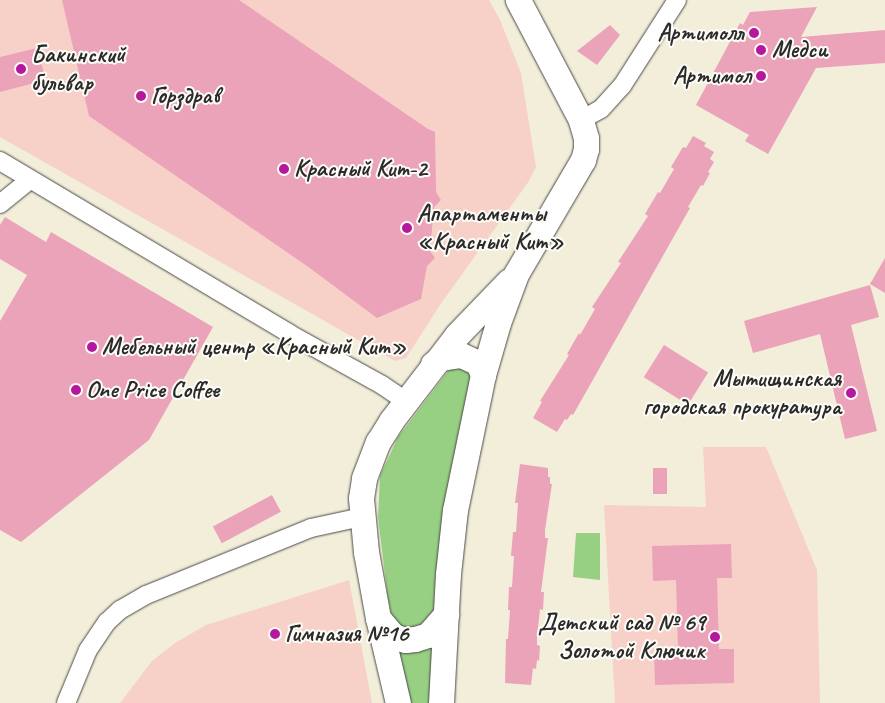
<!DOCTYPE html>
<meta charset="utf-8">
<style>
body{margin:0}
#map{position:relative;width:885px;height:703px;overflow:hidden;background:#f2eeda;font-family:Caveat,sans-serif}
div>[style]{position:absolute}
.built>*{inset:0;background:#f7d1c8}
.green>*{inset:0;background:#98d083}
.building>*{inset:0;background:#eba3b9;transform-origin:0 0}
.roads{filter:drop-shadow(0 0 1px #494845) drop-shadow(0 0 1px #494845)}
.street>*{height:18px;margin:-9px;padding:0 9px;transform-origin:9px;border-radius:9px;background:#fff}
.secondary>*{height:25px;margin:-12.5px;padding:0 12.5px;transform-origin:12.5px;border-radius:12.5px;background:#fff}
.dots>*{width:14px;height:14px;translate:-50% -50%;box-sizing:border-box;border:2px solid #fdfcf7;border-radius:50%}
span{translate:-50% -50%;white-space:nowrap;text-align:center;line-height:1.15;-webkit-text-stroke:4px #fdfcf7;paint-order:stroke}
.poi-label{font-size:24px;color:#2b2b2b;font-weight:700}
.right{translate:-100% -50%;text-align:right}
.left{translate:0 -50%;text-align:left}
</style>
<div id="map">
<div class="built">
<div style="clip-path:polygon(0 0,489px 0,500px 20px,521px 73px,536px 167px,529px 181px,440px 305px,406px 358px,395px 361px,0 137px)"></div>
<div style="clip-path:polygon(703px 447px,766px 447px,817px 570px,820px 703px,615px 703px,604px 505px,706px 507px)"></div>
<div style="clip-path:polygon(349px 580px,372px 703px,120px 703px,152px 661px,175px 643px,206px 625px)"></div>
</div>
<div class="green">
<div style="clip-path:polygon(452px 366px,473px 371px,438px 610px,430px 625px,402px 629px,392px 619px,388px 599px,378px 517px,380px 476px,398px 437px)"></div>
<div style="clip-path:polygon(576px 533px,600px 533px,600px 580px,573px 577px)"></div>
<div style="clip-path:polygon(435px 643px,431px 703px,411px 703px,398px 648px)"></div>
</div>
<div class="building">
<div style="clip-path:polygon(62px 0,239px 0,428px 129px,435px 132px,436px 192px,441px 200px,434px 207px,430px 251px,435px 258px,427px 266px,421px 299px,377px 318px,307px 266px,89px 116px)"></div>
<div style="clip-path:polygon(817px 7px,801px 37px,885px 30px,885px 63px,816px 68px,768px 154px,745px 141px,749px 135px,696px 105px,740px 23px,743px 25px,750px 12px)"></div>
<div style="clip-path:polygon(610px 25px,620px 35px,597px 65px,577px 51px)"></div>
<div style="clip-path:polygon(37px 48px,46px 80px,0 92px,0 57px)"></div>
<div style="clip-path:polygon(693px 136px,706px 143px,704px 146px,714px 152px,710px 159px,714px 162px,708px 172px,710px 173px,703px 186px,701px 185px,688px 207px,690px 208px,573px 415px,571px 414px,567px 420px,565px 419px,557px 432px,533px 418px,542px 402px,540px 401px,569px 355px,567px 354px,579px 333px,580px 335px,595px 309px,592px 307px,621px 263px,618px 262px,648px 216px,645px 214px,658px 192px,660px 193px,674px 169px,671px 167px,683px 147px,686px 148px)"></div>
<div style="clip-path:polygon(5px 217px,46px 242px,51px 232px,213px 327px,149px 440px,21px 542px,0 530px,0 321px,27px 275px,0 259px,0 225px)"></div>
<div style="clip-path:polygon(885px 258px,885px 293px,870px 284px)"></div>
<div style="clip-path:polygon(870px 285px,879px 317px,851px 325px,877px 431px,845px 439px,820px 334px,753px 353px,744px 321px)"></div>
<div style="left:664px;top:345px;width:52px;height:38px;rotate:32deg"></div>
<div style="clip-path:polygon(520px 464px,548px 468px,548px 477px,550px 477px,550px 484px,552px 484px,545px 530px,545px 538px,548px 538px,541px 592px,544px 592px,543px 610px,540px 609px,537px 637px,537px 645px,540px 646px,539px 661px,537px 660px,536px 669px,533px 668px,531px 685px,505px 683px,506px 639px,508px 639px,510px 610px,508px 610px,509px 587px,512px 587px,514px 556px,511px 556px,513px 532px,516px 532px,518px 503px,515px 503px)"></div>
<div style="left:653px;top:468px;width:14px;height:26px"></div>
<div style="left:272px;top:495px;width:19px;height:67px;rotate:62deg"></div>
<div style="clip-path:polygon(731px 544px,732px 578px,717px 578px,719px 649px,734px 649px,734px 683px,655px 685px,654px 652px,678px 650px,676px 580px,653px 581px,652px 546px)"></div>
</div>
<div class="roads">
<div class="street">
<div style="left:581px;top:120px;width:23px;rotate:-29deg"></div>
<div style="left:601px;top:109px;width:31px;rotate:-48deg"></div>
<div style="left:622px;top:86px;width:102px;rotate:-57.4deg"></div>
<div style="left:0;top:161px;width:338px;rotate:30.8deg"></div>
<div style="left:290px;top:334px;width:105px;rotate:29deg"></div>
<div style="left:382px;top:385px;width:29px;rotate:34deg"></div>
<div style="left:0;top:204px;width:38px;rotate:-39deg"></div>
<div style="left:66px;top:703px;width:57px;rotate:-67.5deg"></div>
<div style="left:88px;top:650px;width:34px;rotate:-56deg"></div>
<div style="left:107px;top:622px;width:18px;rotate:-43deg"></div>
<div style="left:120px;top:610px;width:30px;rotate:-30deg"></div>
<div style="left:146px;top:595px;width:178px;rotate:-22.1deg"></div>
<div style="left:311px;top:528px;width:52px;rotate:-12.2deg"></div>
</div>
<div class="secondary">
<div style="left:433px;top:364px;width:10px;rotate:-37deg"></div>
<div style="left:441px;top:358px;width:20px;rotate:-9deg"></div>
<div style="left:461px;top:355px;width:19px;rotate:25deg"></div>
<div style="left:478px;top:363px;width:13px;rotate:67deg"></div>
<div style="left:378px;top:618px;width:23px;rotate:50deg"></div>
<div style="left:393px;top:636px;width:13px;rotate:18deg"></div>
<div style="left:405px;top:640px;width:10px;rotate:-6deg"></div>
<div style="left:415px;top:639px;width:14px;rotate:-17deg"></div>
<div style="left:428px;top:635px;width:28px;rotate:-49deg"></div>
<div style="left:398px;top:703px;width:87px;rotate:-103.2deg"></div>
<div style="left:378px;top:618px;width:67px;rotate:-100.3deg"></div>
<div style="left:366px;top:552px;width:54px;rotate:-95.3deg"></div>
<div style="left:361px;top:498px;width:20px;rotate:-81deg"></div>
<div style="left:364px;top:478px;width:39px;rotate:-69deg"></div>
<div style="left:378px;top:442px;width:25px;rotate:-58deg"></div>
<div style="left:391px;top:421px;width:108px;rotate:-52.5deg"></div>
<div style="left:457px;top:335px;width:75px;rotate:-46.1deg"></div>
<div style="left:441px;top:703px;width:129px;rotate:-86.9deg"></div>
<div style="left:448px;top:574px;width:64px;rotate:-83.8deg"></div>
<div style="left:455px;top:510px;width:138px;rotate:-78.3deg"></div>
<div style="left:483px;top:375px;width:54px;rotate:-73.9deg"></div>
<div style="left:498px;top:323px;width:52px;rotate:-69.8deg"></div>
<div style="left:516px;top:274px;width:132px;rotate:-59.6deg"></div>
<div style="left:583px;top:160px;width:11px;rotate:-75deg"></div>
<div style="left:586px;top:149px;width:11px;rotate:-90deg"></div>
<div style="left:586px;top:138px;width:19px;rotate:-106deg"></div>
<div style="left:581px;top:120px;width:136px;rotate:-117.7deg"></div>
</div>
</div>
<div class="dots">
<div style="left:754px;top:33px;background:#b5179e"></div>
<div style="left:761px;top:50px;background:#b5179e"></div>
<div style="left:21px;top:69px;background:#b5179e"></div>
<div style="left:761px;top:76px;background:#b5179e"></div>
<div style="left:141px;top:96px;background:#b5179e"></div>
<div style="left:284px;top:169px;background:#b5179e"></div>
<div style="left:407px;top:228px;background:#b5179e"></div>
<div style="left:92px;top:347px;background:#b5179e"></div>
<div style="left:76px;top:390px;background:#b5179e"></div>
<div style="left:851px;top:393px;background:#b5179e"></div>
<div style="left:275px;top:634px;background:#b5179e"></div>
<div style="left:715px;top:637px;background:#b5179e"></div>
</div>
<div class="poi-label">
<span class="right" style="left:744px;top:33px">Артимолл</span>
<span class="left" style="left:772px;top:50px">Медси</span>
<span class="left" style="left:31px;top:69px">Бакинский<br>бульвар</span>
<span class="right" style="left:751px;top:76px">Артимол</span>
<span class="left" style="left:151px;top:96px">Горздрав</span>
<span class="left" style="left:294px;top:169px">Красный Кит-2</span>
<span class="left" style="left:417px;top:228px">Апартаменты<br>«Красный Кит»</span>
<span class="left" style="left:102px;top:347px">Мебельный центр «Красный Кит»</span>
<span class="right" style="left:841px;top:393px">Мытищинская<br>городская прокуратура</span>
<span class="left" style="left:86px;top:390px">One Price Coffee</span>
<span class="right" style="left:705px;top:637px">Детский сад № 69<br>Золотой Ключик</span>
<span class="left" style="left:285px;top:634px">Гимназия №16</span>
</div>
</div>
